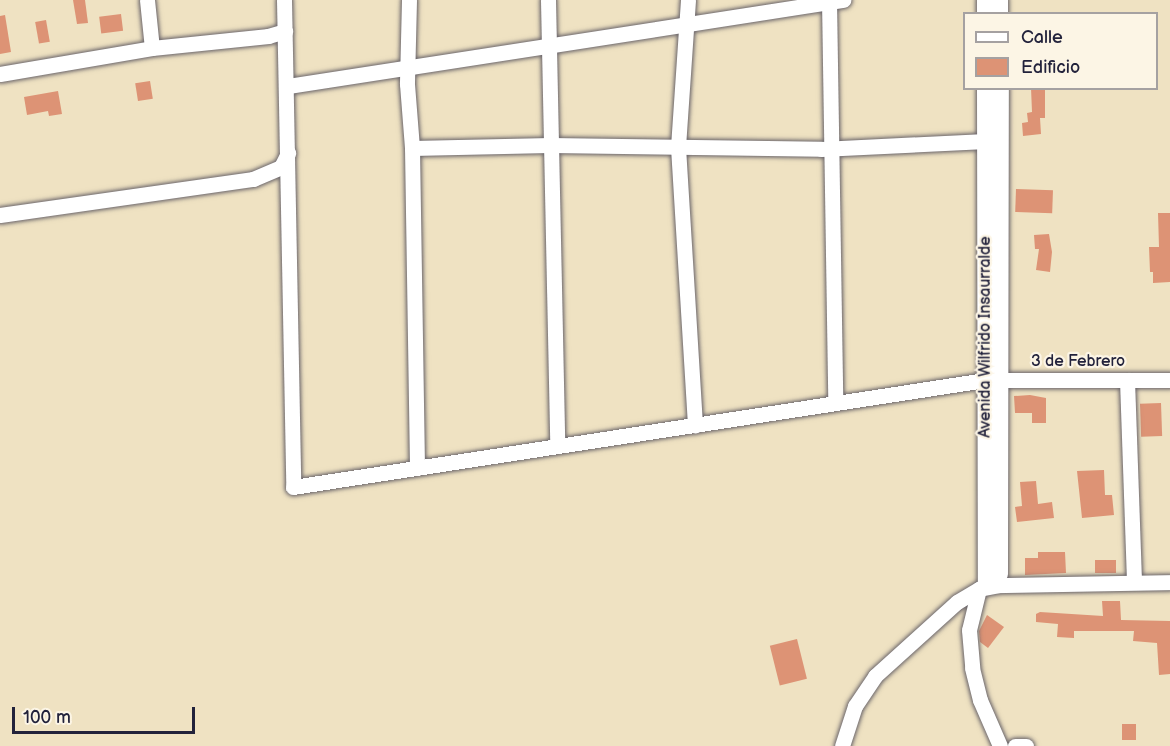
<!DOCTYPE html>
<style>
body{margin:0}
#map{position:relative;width:1170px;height:746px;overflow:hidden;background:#efe2c2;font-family:"Balsamiq Sans",sans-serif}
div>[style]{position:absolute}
.building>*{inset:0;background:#dd9375;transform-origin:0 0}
.roads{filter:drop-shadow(0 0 2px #6a656a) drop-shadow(0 0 2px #6a656a)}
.minor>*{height:15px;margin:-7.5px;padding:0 7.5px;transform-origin:7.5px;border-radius:7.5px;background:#fff}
.tertiary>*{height:18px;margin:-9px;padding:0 9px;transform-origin:9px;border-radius:9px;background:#fff}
span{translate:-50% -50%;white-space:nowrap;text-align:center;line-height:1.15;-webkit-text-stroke:4.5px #fcf5e5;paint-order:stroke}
.street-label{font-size:16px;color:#22223b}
.legend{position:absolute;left:963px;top:12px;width:195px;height:78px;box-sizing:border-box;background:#fcf5e5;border:2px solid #a5a1a1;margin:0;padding:8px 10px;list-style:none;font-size:18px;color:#22223b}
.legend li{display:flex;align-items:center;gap:12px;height:30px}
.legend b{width:30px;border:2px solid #a5a1a1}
.scale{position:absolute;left:12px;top:707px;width:183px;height:27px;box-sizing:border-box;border:3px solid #22223b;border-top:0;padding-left:8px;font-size:18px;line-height:21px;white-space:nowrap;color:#22223b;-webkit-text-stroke:4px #fcf5e5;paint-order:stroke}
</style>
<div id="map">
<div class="building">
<div style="clip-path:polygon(73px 0,85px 0,88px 23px,77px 24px)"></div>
<div style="left:121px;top:14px;width:17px;height:22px;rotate:83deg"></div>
<div style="clip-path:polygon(5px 15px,11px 52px,0 54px,0 16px)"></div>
<div style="left:46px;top:20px;width:22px;height:11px;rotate:80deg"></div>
<div style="left:150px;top:81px;width:18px;height:15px;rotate:81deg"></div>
<div style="clip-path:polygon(1031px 88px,1045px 88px,1045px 118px,1040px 118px,1041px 134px,1023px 136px,1022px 123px,1028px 122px,1027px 113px,1032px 112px)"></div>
<div style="clip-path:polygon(58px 91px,62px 114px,49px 116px,48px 111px,27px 115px,24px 97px)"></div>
<div style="left:1016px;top:189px;width:37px;height:23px;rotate:2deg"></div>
<div style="clip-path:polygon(1158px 213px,1170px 213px,1170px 282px,1153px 283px,1153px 272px,1150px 272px,1149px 247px,1159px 247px)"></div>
<div style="clip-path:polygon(1049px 234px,1052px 252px,1050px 272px,1036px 270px,1039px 249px,1035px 249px,1034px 235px)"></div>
<div style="clip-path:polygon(1030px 395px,1046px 398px,1046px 423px,1032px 423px,1032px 413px,1015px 413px,1014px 396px)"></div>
<div style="left:1161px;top:403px;width:33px;height:21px;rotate:88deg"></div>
<div style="clip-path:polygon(1104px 470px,1105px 495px,1112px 495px,1114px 515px,1082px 518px,1077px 471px)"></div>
<div style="clip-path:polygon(1036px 481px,1038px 504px,1052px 502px,1054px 518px,1017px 522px,1015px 507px,1022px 506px,1020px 482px)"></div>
<div style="clip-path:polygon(1038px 552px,1065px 552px,1066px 573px,1025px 575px,1025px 558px,1038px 558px)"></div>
<div style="left:1095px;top:560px;width:21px;height:13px"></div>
<div style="clip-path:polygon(1102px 601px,1120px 601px,1121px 620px,1170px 621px,1170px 674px,1159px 675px,1157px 643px,1133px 641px,1134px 631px,1074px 631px,1074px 638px,1057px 637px,1058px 624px,1036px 622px,1036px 614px,1040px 612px,1103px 616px)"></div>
<div style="clip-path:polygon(987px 615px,1004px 627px,988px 648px,980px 642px,979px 631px)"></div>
<div style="left:797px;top:639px;width:41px;height:28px;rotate:76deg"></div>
<div style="left:1122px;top:724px;width:14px;height:16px"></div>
</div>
<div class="roads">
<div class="minor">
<div style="left:147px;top:0;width:48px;rotate:84.1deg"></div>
<div style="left:284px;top:0;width:487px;rotate:88.9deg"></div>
<div style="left:293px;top:487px;width:700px;rotate:-8.79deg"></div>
<div style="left:985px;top:380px;width:185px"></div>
<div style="left:409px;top:0;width:84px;rotate:91.4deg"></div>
<div style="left:407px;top:84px;width:64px;rotate:85.5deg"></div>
<div style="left:412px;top:148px;width:320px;rotate:89.1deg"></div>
<div style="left:548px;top:0;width:446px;rotate:88.8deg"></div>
<div style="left:688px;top:0;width:147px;rotate:93.9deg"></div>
<div style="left:678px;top:147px;width:279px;rotate:86.5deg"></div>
<div style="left:829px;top:0;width:403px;rotate:89.1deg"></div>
<div style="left:0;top:74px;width:154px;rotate:-9.7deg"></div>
<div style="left:152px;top:48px;width:117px;rotate:-5.9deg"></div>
<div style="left:268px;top:36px;width:18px;rotate:-16deg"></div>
<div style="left:288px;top:86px;width:562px;rotate:-8.81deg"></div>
<div style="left:412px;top:148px;width:138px;rotate:-1.2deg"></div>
<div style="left:550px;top:145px;width:271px;rotate:0.8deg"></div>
<div style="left:821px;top:149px;width:165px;rotate:-2.8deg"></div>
<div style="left:0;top:215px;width:256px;rotate:-8.1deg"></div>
<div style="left:253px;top:179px;width:30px;rotate:-23deg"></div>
<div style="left:281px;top:167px;width:16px;rotate:-63deg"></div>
<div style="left:1127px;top:380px;width:202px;rotate:88deg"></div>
<div style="left:979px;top:589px;width:42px;rotate:103.7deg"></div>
<div style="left:969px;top:630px;width:38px;rotate:85deg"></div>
<div style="left:972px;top:668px;width:33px;rotate:76deg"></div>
<div style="left:980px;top:700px;width:50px;rotate:66.5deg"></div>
<div style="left:842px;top:746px;width:42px;rotate:-72deg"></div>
<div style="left:855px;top:706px;width:36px;rotate:-56deg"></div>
<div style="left:875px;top:676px;width:110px;rotate:-42.1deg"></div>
<div style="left:957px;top:602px;width:26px;rotate:-31deg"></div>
<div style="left:979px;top:589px;width:20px;rotate:-11deg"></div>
<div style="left:999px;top:585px;width:171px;rotate:-1deg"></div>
<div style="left:1015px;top:746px;width:11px"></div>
</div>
<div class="tertiary">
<div style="left:999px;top:0;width:14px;rotate:90deg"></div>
<div style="left:986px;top:14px;width:14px;rotate:-90deg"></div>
<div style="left:986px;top:88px;width:498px;rotate:89.9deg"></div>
<div style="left:999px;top:574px;width:486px;rotate:-89.9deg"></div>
</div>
</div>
<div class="street-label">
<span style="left:986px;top:337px;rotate:-90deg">Avenida Wilfrido Insaurralde</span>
<span style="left:1078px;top:362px">3 de Febrero</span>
</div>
<ul class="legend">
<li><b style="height:8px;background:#fff"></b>Calle</li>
<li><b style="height:16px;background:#dd9375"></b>Edificio</li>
</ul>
<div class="scale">100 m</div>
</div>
